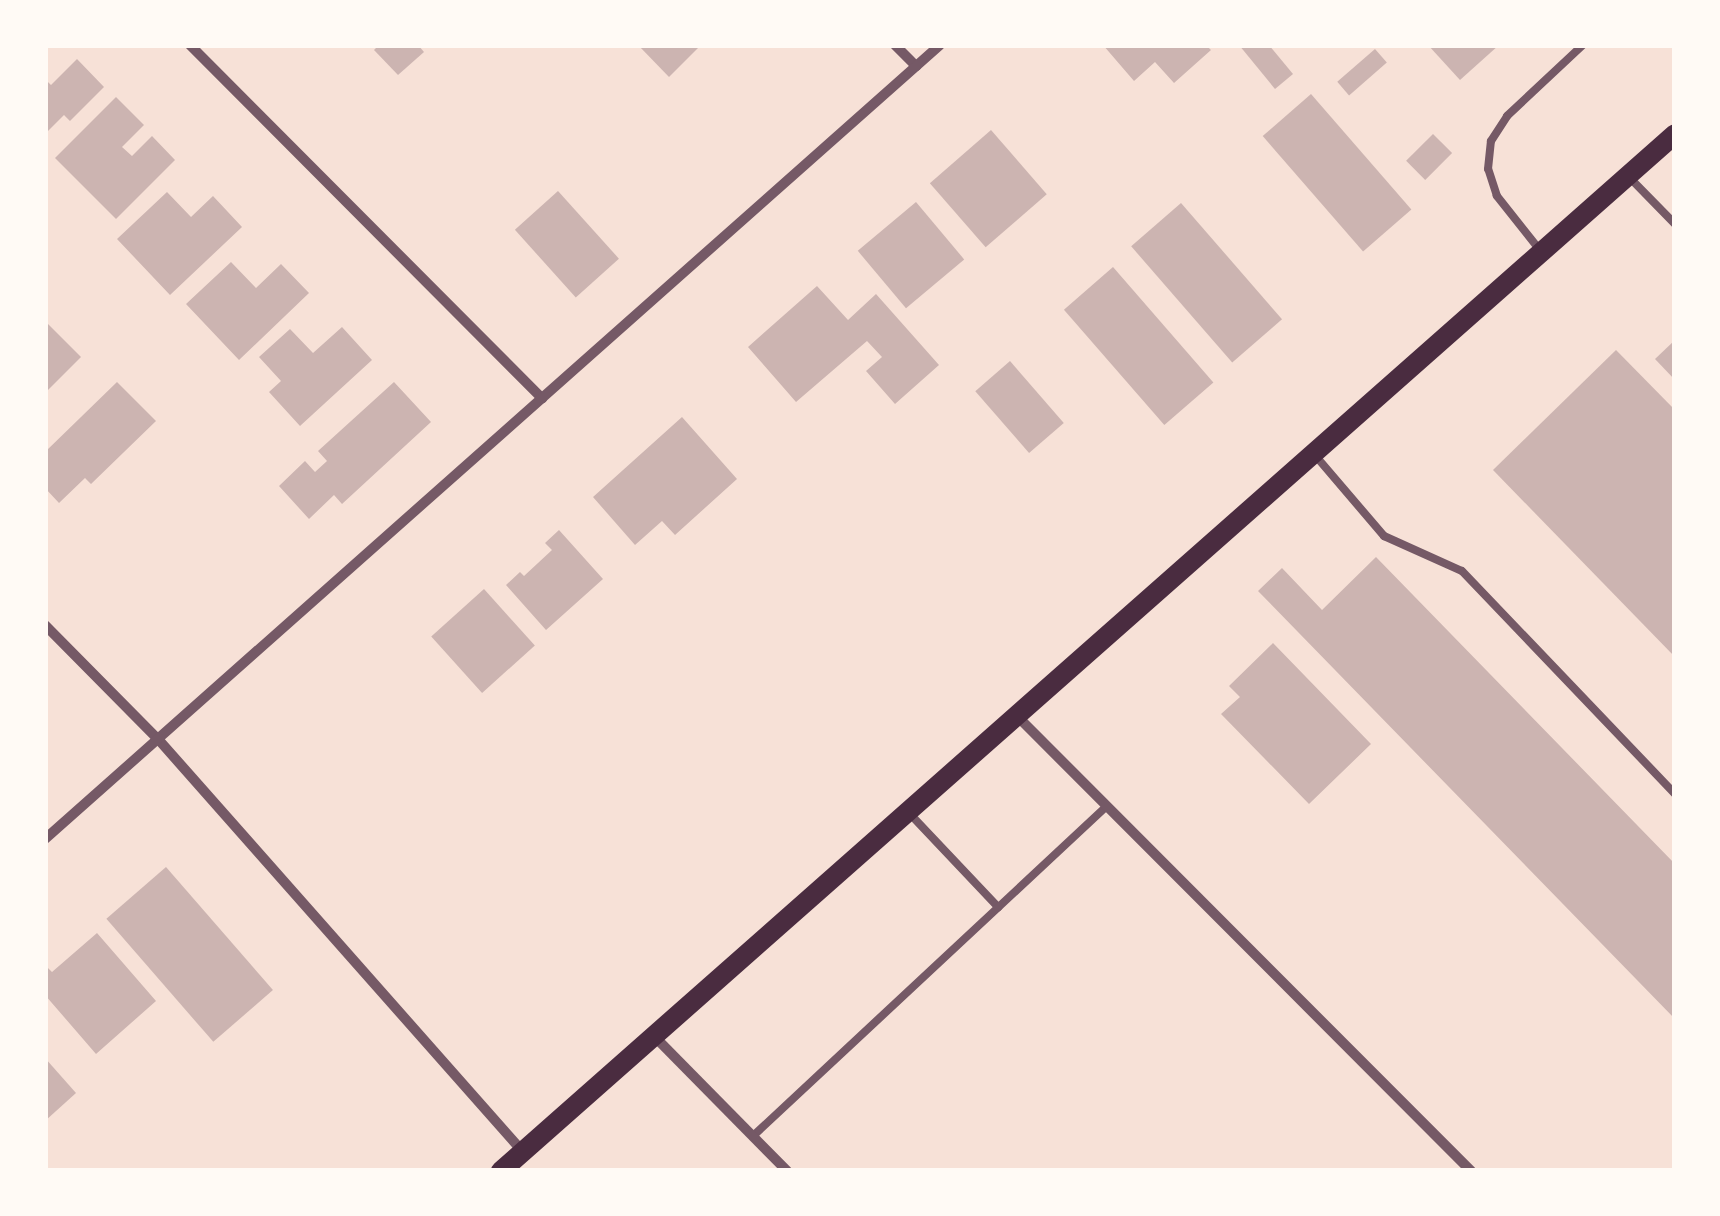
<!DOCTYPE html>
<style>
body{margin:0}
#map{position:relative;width:1720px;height:1216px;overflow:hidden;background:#f7e1d7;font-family:"Source Sans 3",sans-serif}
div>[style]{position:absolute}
.building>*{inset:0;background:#ccb4b1;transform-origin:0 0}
.service>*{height:8px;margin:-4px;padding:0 4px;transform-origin:4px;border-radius:4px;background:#755966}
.minor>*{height:10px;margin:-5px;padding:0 5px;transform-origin:5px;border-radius:5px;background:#755966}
.secondary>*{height:20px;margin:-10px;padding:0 10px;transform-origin:10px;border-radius:10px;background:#4a2c40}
span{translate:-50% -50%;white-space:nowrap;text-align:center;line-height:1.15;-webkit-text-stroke:9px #fffaf5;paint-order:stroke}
.frame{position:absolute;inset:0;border:48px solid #fffaf5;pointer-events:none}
</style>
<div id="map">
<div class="building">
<div style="clip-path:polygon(379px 45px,418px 45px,424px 52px,398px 75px,374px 50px)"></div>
<div style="clip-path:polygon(638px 45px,701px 45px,669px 77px)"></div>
<div style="clip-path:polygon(1103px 45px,1206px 45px,1211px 50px,1174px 83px,1155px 62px,1134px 81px)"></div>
<div style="clip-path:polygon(1239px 45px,1269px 45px,1293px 74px,1275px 89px)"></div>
<div style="clip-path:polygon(1428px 45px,1499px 45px,1460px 80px)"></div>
<div style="left:1375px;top:49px;width:18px;height:50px;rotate:49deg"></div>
<div style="clip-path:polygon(77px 59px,104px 87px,70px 121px,64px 115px,45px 134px,45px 79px,51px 85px)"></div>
<div style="left:1311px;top:94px;width:153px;height:64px;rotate:49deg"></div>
<div style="clip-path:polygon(116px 97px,144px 125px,122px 147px,132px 156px,152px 136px,175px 160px,116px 219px,55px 158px)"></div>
<div style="left:991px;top:130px;width:85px;height:81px;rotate:49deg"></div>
<div style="left:1433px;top:134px;width:27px;height:38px;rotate:45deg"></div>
<div style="left:558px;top:191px;width:91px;height:58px;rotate:48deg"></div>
<div style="clip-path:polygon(167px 192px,191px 217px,213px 196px,242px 227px,170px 295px,117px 239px)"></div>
<div style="left:916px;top:202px;width:75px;height:76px;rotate:50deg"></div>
<div style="left:1181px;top:203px;width:154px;height:66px;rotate:49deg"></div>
<div style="clip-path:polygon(231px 262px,256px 288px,281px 264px,309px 293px,239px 360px,186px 304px)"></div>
<div style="left:1113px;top:267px;width:153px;height:65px;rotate:49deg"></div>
<div style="clip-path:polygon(817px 286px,848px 320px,876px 294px,939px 365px,895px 404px,866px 371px,882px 357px,867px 341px,796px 402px,748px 347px)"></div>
<div style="clip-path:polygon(45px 321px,81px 357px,45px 393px)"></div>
<div style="clip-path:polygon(342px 327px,372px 360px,300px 426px,269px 392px,281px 381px,259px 357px,290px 329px,313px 353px)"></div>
<div style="clip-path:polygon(1675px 340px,1675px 380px,1655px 359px)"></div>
<div style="clip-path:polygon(1616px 350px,1675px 410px,1675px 657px,1493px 470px)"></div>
<div style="left:1010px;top:361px;width:82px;height:46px;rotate:49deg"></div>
<div style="clip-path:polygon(117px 382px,156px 421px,91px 484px,85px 478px,59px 503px,45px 488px,45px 452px)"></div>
<div style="clip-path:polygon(394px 382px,431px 422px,342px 504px,334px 495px,309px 519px,279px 486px,305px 461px,315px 472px,327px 461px,318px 451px)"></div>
<div style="clip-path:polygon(682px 417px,737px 479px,675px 535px,662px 521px,635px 545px,593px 497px)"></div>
<div style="clip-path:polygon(559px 530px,603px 579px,546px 630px,506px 585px,520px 572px,524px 576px,552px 550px,545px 543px)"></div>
<div style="clip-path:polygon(1376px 557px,1675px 864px,1675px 1019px,1258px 591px,1282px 568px,1322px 610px)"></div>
<div style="left:484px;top:589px;width:76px;height:71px;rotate:48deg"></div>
<div style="clip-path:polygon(1273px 643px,1371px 744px,1309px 804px,1221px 714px,1240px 697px,1229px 686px)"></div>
<div style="left:166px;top:867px;width:163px;height:79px;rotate:49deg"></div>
<div style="clip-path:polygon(97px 933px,156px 1001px,96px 1054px,45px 995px,45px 965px,52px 972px)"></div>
<div style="clip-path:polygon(45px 1058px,76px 1093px,45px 1121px)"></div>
</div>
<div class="service">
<div style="left:1628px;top:176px;width:67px;rotate:45.6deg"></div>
<div style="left:1539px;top:249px;width:68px;rotate:-128.4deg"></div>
<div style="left:1497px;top:196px;width:28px;rotate:-108deg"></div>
<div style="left:1488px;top:169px;width:28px;rotate:-84deg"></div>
<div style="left:1491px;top:141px;width:30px;rotate:-57deg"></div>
<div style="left:1507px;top:116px;width:104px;rotate:-43.1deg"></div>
<div style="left:1314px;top:454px;width:108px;rotate:49.5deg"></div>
<div style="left:1384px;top:536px;width:85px;rotate:24.2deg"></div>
<div style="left:1462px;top:571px;width:308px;rotate:46.3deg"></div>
<div style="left:911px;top:815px;width:127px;rotate:46.6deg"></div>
<div style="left:753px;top:1136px;width:484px;rotate:-43deg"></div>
</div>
<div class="minor">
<div style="left:190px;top:45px;width:499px;rotate:45.1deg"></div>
<div style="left:895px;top:45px;width:30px;rotate:45deg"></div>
<div style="left:45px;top:625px;width:161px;rotate:45.3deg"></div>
<div style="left:158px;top:739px;width:551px;rotate:48.53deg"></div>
<div style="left:1017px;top:716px;width:643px;rotate:45.06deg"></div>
<div style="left:45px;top:839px;width:1196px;rotate:-41.58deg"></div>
<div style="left:654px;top:1036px;width:190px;rotate:45.4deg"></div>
</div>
<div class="secondary">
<div style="left:501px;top:1171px;width:1566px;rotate:-41.45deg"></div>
</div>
<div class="frame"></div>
</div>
